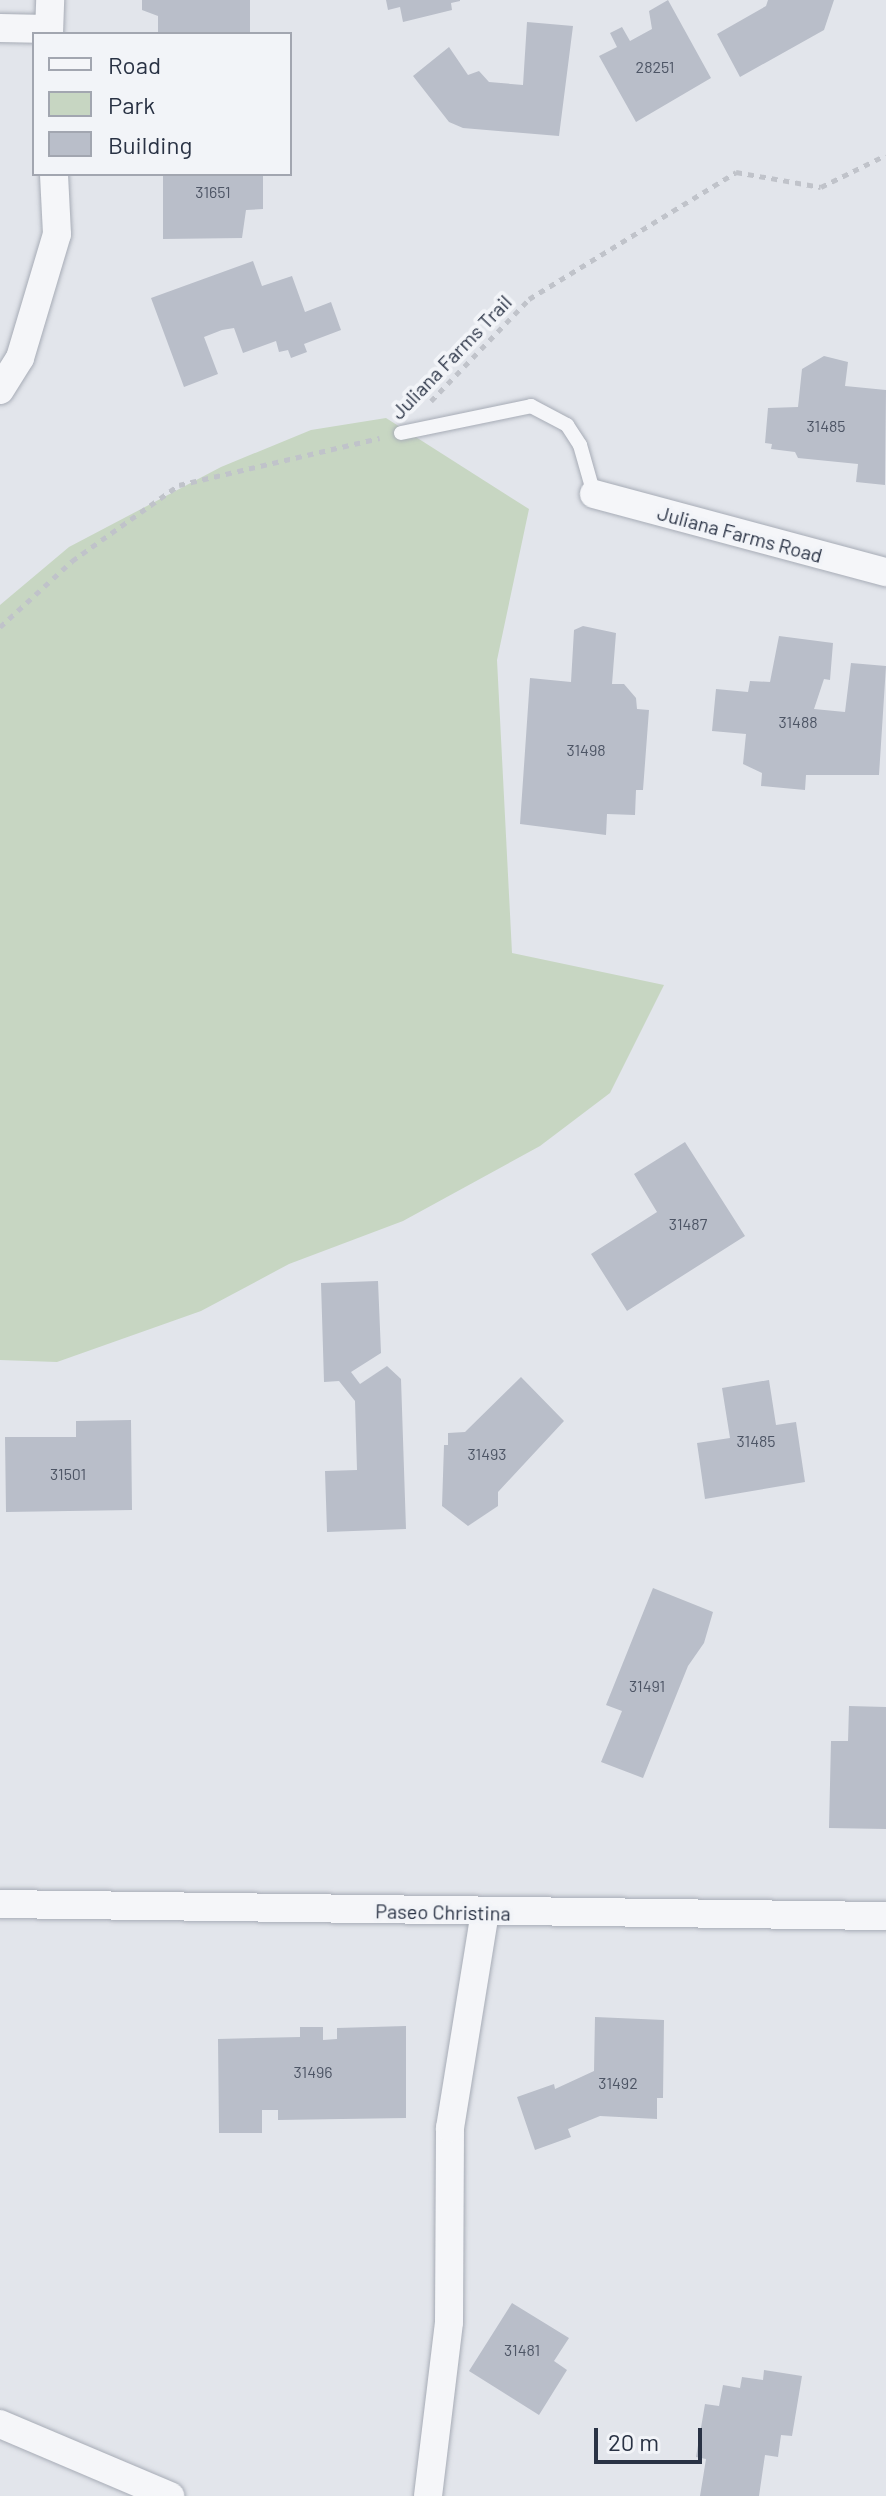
<!DOCTYPE html>
<style>
body{margin:0}
#map{position:relative;width:886px;height:2496px;overflow:hidden;background:#e2e5eb;font-family:Barlow,sans-serif}
div>[style]{position:absolute}
.green>*{inset:0;background:#c7d6c2}
.building>*{inset:0;background:#b9bec9}
.path>*{height:5px;margin-top:-2.5px;transform-origin:0;background:repeating-linear-gradient(90deg,#c0c3ca 0 6px,transparent 0 12px)}
.roads{filter:drop-shadow(0 0 2px #a7acb6) drop-shadow(0 0 2px #a7acb6)}
.service>*{height:14px;margin:-7px;padding:0 7px;transform-origin:7px;border-radius:7px;background:#f5f6f9}
.minor>*{height:28px;margin:-14px;padding:0 14px;transform-origin:14px;border-radius:14px;background:#f5f6f9}
span{translate:-50% -50%;white-space:nowrap;text-align:center;line-height:1.15;-webkit-text-stroke:8px #f2f4f8;paint-order:stroke}
.number-label{font-size:16px;color:#4d5565}
.number-label span{-webkit-text-stroke-width:0}
.street-label{font-size:20px;color:#293244}
.legend{position:absolute;left:32px;top:32px;width:260px;height:144px;box-sizing:border-box;background:#f2f4f8;border:2px solid #a2a6b0;margin:0;padding:10px 14px;list-style:none;font-size:24px;color:#293244}
.legend li{display:flex;align-items:center;gap:16px;height:40px}
.legend b{width:40px;border:2px solid #a2a6b0}
.scale{position:absolute;left:594px;top:2428px;width:108px;height:36px;box-sizing:border-box;border:4px solid #293244;border-top:0;padding-left:10px;font-size:24px;line-height:28px;white-space:nowrap;color:#293244;-webkit-text-stroke:6px #f2f4f8;paint-order:stroke}
</style>
<div id="map">
<div class="green">
<div style="clip-path:polygon(386px 418px,529px 509px,497px 660px,512px 953px,664px 985px,610px 1093px,540px 1146px,403px 1221px,289px 1264px,201px 1311px,57px 1362px,0 1360px,0 605px,69px 547px,221px 467px,311px 430px)"></div>
</div>
<div class="building">
<div style="clip-path:polygon(142px 0,250px 0,250px 34px,158px 34px,158px 16px,142px 10px)"></div>
<div style="clip-path:polygon(386px 0,460px 0,460px 1px,451px 3px,452px 10px,403px 22px,400px 7px,388px 10px)"></div>
<div style="clip-path:polygon(668px 0,711px 78px,636px 122px,599px 56px,617px 47px,610px 33px,622px 27px,630px 41px,652px 29px,649px 11px)"></div>
<div style="clip-path:polygon(768px 0,834px 0,824px 30px,740px 77px,717px 34px,766px 6px)"></div>
<div style="clip-path:polygon(527px 22px,573px 26px,559px 136px,463px 128px,449px 122px,413px 76px,449px 47px,468px 75px,479px 71px,489px 82px,523px 85px)"></div>
<div style="clip-path:polygon(163px 174px,263px 174px,263px 209px,246px 210px,242px 238px,163px 239px)"></div>
<div style="clip-path:polygon(253px 261px,262px 286px,292px 276px,305px 312px,331px 302px,341px 330px,304px 344px,307px 352px,291px 358px,288px 350px,279px 352px,276px 341px,243px 353px,234px 328px,222px 330px,204px 337px,218px 374px,184px 387px,151px 298px)"></div>
<div style="clip-path:polygon(824px 356px,848px 362px,845px 386px,886px 390px,885px 485px,856px 482px,858px 464px,798px 458px,795px 452px,771px 449px,772px 444px,765px 443px,768px 408px,798px 407px,802px 369px)"></div>
<div style="clip-path:polygon(583px 626px,616px 633px,612px 684px,624px 684px,636px 698px,637px 709px,649px 710px,643px 790px,636px 790px,635px 815px,607px 814px,606px 835px,520px 824px,530px 678px,571px 682px,574px 630px)"></div>
<div style="clip-path:polygon(779px 636px,833px 643px,830px 680px,824px 679px,814px 709px,845px 712px,851px 663px,886px 666px,879px 775px,806px 775px,805px 790px,761px 786px,762px 773px,743px 764px,746px 734px,712px 731px,716px 689px,748px 692px,750px 681px,770px 682px)"></div>
<div style="clip-path:polygon(685px 1142px,745px 1236px,627px 1311px,591px 1254px,657px 1212px,634px 1174px)"></div>
<div style="clip-path:polygon(378px 1281px,381px 1353px,351px 1372px,360px 1384px,387px 1366px,401px 1379px,406px 1529px,327px 1532px,325px 1471px,357px 1470px,355px 1401px,339px 1381px,324px 1382px,321px 1283px)"></div>
<div style="clip-path:polygon(521px 1377px,564px 1421px,498px 1492px,498px 1506px,468px 1526px,442px 1506px,444px 1445px,448px 1445px,448px 1433px,465px 1432px)"></div>
<div style="clip-path:polygon(769px 1380px,776px 1425px,796px 1422px,805px 1482px,705px 1499px,697px 1443px,730px 1438px,722px 1388px)"></div>
<div style="clip-path:polygon(131px 1420px,132px 1510px,6px 1512px,5px 1437px,76px 1437px,76px 1421px)"></div>
<div style="clip-path:polygon(653px 1588px,713px 1612px,704px 1643px,688px 1666px,643px 1778px,601px 1762px,622px 1711px,606px 1705px)"></div>
<div style="clip-path:polygon(849px 1706px,886px 1707px,886px 1829px,829px 1828px,831px 1741px,848px 1741px)"></div>
<div style="clip-path:polygon(595px 2017px,664px 2020px,663px 2098px,657px 2098px,657px 2119px,600px 2116px,568px 2129px,571px 2137px,535px 2150px,517px 2097px,554px 2084px,555px 2089px,594px 2071px)"></div>
<div style="clip-path:polygon(406px 2026px,406px 2118px,278px 2120px,278px 2110px,262px 2110px,262px 2133px,219px 2133px,218px 2039px,300px 2037px,300px 2027px,323px 2027px,323px 2040px,337px 2039px,337px 2028px)"></div>
<div style="clip-path:polygon(512px 2303px,569px 2338px,554px 2361px,567px 2370px,539px 2415px,469px 2371px)"></div>
<div style="clip-path:polygon(764px 2370px,802px 2376px,792px 2436px,781px 2435px,778px 2457px,765px 2455px,759px 2496px,700px 2496px,706px 2459px,696px 2457px,705px 2404px,719px 2406px,723px 2385px,740px 2388px,742px 2377px,763px 2380px)"></div>
</div>
<div class="path">
<div style="left:431px;top:401px;width:141px;rotate:-46.1deg"></div>
<div style="left:529px;top:299px;width:243px;rotate:-31.5deg"></div>
<div style="left:736px;top:172px;width:86px;rotate:10deg"></div>
<div style="left:821px;top:187px;width:72px;rotate:-26.2deg"></div>
<div style="left:0;top:627px;width:98px;rotate:-42.5deg"></div>
<div style="left:72px;top:561px;width:131px;rotate:-35.4deg"></div>
<div style="left:179px;top:485px;width:206px;rotate:-13.2deg"></div>
</div>
<div class="roads">
<div class="service">
<div style="left:401px;top:433px;width:133px;rotate:-11.7deg"></div>
<div style="left:531px;top:406px;width:41px;rotate:27.8deg"></div>
<div style="left:567px;top:425px;width:24px;rotate:57deg"></div>
<div style="left:580px;top:445px;width:51px;rotate:74.1deg"></div>
</div>
<div class="minor">
<div style="left:0;top:28px;width:48px;rotate:1.2deg"></div>
<div style="left:49px;top:34px;width:34px;rotate:-88deg"></div>
<div style="left:0;top:390px;width:38px;rotate:-58deg"></div>
<div style="left:20px;top:358px;width:129px;rotate:-73.4deg"></div>
<div style="left:57px;top:234px;width:60px;rotate:-92.9deg"></div>
<div style="left:594px;top:494px;width:302px;rotate:15deg"></div>
<div style="left:0;top:1904px;width:886px;rotate:0.78deg"></div>
<div style="left:0;top:2424px;width:185px;rotate:23deg"></div>
<div style="left:428px;top:2496px;width:175px;rotate:-83.1deg"></div>
<div style="left:449px;top:2322px;width:194px;rotate:-89.7deg"></div>
<div style="left:450px;top:2128px;width:218px;rotate:-80.8deg"></div>
</div>
</div>
<div class="number-label">
<span style="left:655px;top:67px">28251</span>
<span style="left:213px;top:192px">31651</span>
<span style="left:826px;top:426px">31485</span>
<span style="left:798px;top:722px">31488</span>
<span style="left:586px;top:750px">31498</span>
<span style="left:688px;top:1224px">31487</span>
<span style="left:756px;top:1441px">31485</span>
<span style="left:487px;top:1454px">31493</span>
<span style="left:68px;top:1474px">31501</span>
<span style="left:647px;top:1686px">31491</span>
<span style="left:313px;top:2072px">31496</span>
<span style="left:618px;top:2083px">31492</span>
<span style="left:522px;top:2350px">31481</span>
</div>
<div class="street-label">
<span style="left:451px;top:357px;rotate:-46deg">Juliana Farms Trail</span>
<span style="left:740px;top:534px;rotate:15deg">Juliana Farms Road</span>
<span style="left:443px;top:1912px;rotate:1deg">Paseo Christina</span>
</div>
<ul class="legend">
<li><b style="height:10px;background:#f5f6f9"></b>Road</li>
<li><b style="height:22px;background:#c7d6c2"></b>Park</li>
<li><b style="height:22px;background:#b9bec9"></b>Building</li>
</ul>
<div class="scale">20 m</div>
</div>
